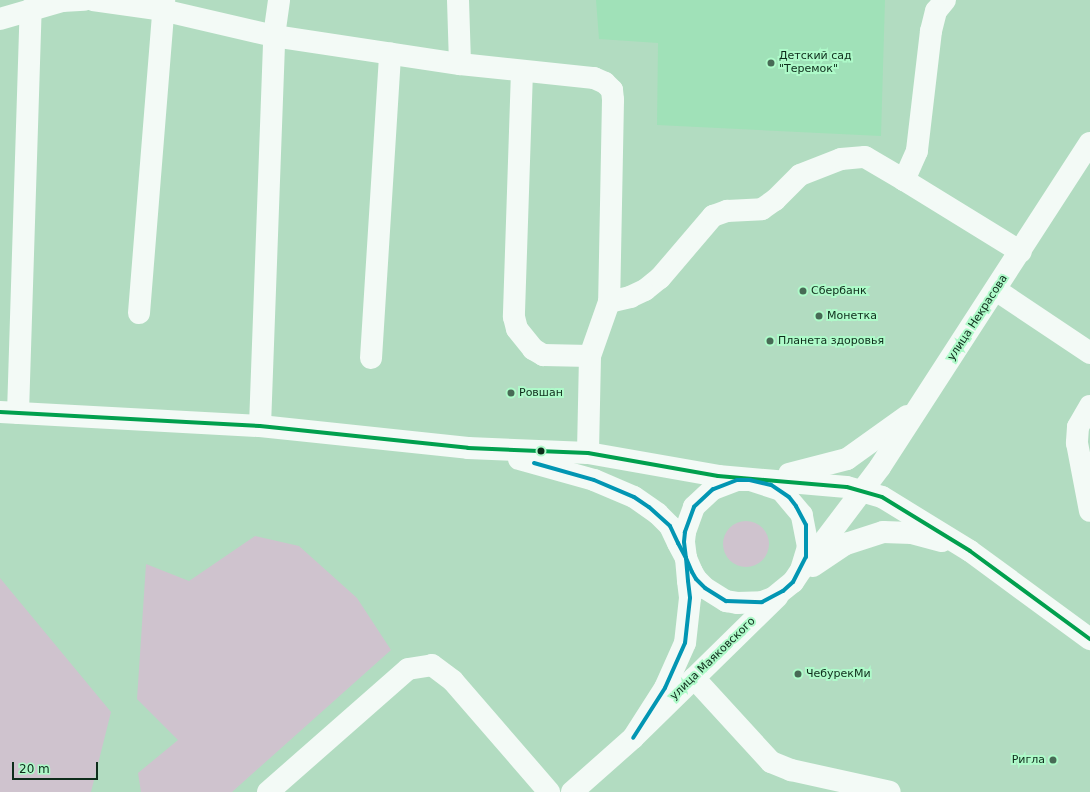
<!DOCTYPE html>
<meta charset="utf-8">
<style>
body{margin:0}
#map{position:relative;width:1090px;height:792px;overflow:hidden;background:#b2dcc1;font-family:"DejaVu Sans",sans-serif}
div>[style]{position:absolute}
.built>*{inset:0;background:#a0e1b8}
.green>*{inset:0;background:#cfc3ce}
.round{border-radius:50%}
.minor>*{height:22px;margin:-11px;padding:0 11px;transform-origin:11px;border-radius:11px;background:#f3faf6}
.bus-1>*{height:4px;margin:-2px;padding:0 2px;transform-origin:2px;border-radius:2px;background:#01a04e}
.bus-2>*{height:4px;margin:-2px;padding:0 2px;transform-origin:2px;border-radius:2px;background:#0296b3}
.dots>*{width:11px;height:11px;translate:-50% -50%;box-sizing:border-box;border:2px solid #aefac9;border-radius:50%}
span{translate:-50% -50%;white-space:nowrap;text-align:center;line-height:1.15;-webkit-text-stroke:4px #aefac9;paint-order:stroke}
.poi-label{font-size:11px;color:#0e2d1b}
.left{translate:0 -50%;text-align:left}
.right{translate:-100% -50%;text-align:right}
.street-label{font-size:11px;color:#0e2d1b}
.scale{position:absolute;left:12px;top:762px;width:86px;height:18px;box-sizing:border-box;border:2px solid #0e2d1b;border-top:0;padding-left:5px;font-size:12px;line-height:14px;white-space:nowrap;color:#0e2d1b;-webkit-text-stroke:3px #aefac9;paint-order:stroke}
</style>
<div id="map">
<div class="built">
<div style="clip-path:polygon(596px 0,885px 0,881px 136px,657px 125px,658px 43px,599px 39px)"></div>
</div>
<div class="green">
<div class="round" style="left:723px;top:521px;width:46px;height:46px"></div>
<div style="clip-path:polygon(255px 536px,299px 546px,357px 598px,391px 650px,232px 792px,141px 792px,138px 773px,178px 740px,137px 699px,146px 564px,189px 581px)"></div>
<div style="clip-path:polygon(0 578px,111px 712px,91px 792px,0 792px)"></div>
</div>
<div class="minor">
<div style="left:93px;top:0;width:70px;rotate:8.2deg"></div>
<div style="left:162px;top:10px;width:115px;rotate:13.1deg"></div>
<div style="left:274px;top:36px;width:188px;rotate:8.6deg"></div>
<div style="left:460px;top:64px;width:135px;rotate:6deg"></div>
<div style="left:594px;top:78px;width:12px;rotate:24deg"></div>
<div style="left:605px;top:83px;width:10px;rotate:45deg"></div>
<div style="left:612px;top:90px;width:10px;rotate:84deg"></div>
<div style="left:613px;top:100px;width:202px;rotate:91.1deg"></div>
<div style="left:609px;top:302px;width:57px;rotate:109.4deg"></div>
<div style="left:590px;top:356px;width:97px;rotate:91.2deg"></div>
<div style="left:458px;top:0;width:64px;rotate:88.2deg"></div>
<div style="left:945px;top:0;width:14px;rotate:129deg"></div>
<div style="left:936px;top:11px;width:21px;rotate:104deg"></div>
<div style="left:931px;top:31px;width:121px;rotate:96.7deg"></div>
<div style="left:917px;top:151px;width:32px;rotate:114deg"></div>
<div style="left:904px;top:180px;width:137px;rotate:31.6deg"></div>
<div style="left:0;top:19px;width:65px;rotate:-16.2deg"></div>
<div style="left:62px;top:1px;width:22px;rotate:-3deg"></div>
<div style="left:522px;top:71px;width:246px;rotate:91.9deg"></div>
<div style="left:514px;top:317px;width:12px;rotate:76deg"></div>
<div style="left:517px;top:329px;width:26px;rotate:51deg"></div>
<div style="left:533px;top:349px;width:12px;rotate:31deg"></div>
<div style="left:543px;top:355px;width:47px;rotate:1.2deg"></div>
<div style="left:996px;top:290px;width:113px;rotate:33.8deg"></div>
<div style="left:609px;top:302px;width:22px;rotate:-13deg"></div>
<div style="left:630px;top:297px;width:17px;rotate:-25deg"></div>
<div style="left:645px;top:290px;width:19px;rotate:-39deg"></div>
<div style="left:660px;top:278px;width:82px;rotate:-49.5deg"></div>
<div style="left:713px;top:216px;width:15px;rotate:-20deg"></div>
<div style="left:727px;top:211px;width:35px;rotate:-3deg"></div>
<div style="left:762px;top:209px;width:16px;rotate:-35deg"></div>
<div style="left:775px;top:200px;width:35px;rotate:-45deg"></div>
<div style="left:800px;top:175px;width:44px;rotate:-21.3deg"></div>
<div style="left:841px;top:159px;width:24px;rotate:-5deg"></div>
<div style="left:865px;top:157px;width:45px;rotate:30.5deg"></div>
<div style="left:139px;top:313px;width:314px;rotate:-85.4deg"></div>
<div style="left:371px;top:358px;width:305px;rotate:-86.4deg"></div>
<div style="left:1090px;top:406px;width:24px;rotate:120deg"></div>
<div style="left:1078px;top:427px;width:16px;rotate:94deg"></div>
<div style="left:1077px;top:443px;width:69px;rotate:79.2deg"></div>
<div style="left:0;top:412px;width:260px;rotate:3.1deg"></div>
<div style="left:260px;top:426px;width:209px;rotate:6deg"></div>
<div style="left:468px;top:448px;width:120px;rotate:2.4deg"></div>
<div style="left:588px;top:453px;width:132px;rotate:10deg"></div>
<div style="left:718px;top:476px;width:129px;rotate:4.9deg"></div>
<div style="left:847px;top:487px;width:36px;rotate:16deg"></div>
<div style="left:882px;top:497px;width:103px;rotate:31.5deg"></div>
<div style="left:970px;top:551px;width:149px;rotate:36.3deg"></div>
<div style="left:18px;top:413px;width:404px;rotate:-88.2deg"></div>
<div style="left:260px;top:426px;width:390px;rotate:-87.9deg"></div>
<div style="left:274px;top:36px;width:36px;rotate:-82deg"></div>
<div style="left:519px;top:459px;width:78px;rotate:15.6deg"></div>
<div style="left:594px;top:480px;width:43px;rotate:23deg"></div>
<div style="left:634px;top:497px;width:29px;rotate:35deg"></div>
<div style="left:658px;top:514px;width:17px;rotate:45deg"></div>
<div style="left:670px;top:526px;width:19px;rotate:65deg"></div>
<div style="left:678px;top:543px;width:17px;rotate:62deg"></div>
<div style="left:686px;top:558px;width:15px;rotate:67deg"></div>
<div style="left:692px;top:572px;width:8px;rotate:60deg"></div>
<div style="left:696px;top:579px;width:13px;rotate:45deg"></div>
<div style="left:705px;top:588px;width:25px;rotate:32deg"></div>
<div style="left:726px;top:601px;width:11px;rotate:10deg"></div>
<div style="left:737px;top:603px;width:25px;rotate:-2deg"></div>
<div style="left:762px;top:602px;width:12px;rotate:-20deg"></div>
<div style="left:773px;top:598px;width:26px;rotate:-39deg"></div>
<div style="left:793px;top:582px;width:14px;rotate:-56deg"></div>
<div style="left:801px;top:570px;width:24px;rotate:-73deg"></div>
<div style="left:808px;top:547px;width:33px;rotate:-101deg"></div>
<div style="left:802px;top:515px;width:33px;rotate:-130deg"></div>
<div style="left:781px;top:490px;width:33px;rotate:-162deg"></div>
<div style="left:750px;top:480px;width:13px;rotate:180deg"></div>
<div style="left:737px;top:480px;width:26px;rotate:159deg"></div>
<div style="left:713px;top:489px;width:26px;rotate:137deg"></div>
<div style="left:694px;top:507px;width:27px;rotate:110deg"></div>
<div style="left:685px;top:532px;width:10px;rotate:96deg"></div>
<div style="left:684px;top:542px;width:16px;rotate:83deg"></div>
<div style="left:686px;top:558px;width:23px;rotate:85deg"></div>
<div style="left:688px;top:581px;width:17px;rotate:83deg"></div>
<div style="left:690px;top:598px;width:45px;rotate:96.3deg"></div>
<div style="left:685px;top:643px;width:49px;rotate:114deg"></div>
<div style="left:665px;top:688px;width:59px;rotate:122.6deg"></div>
<div style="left:789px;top:474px;width:60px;rotate:-14.5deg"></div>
<div style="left:847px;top:459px;width:74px;rotate:-35.6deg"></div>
<div style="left:806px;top:565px;width:123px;rotate:-52.9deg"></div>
<div style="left:880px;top:467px;width:386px;rotate:-57.1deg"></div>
<div style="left:813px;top:566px;width:40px;rotate:-34deg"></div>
<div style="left:846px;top:544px;width:39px;rotate:-18deg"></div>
<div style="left:883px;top:532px;width:29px;rotate:2deg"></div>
<div style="left:912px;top:533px;width:31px;rotate:15deg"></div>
<div style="left:694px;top:678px;width:114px;rotate:47.5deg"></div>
<div style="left:771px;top:762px;width:22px;rotate:22deg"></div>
<div style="left:791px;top:770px;width:101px;rotate:12.5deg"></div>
<div style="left:268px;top:792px;width:186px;rotate:-41.3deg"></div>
<div style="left:408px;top:669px;width:24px;rotate:-9deg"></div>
<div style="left:432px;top:665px;width:26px;rotate:37deg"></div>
<div style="left:453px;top:681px;width:147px;rotate:49.1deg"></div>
<div style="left:572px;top:792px;width:81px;rotate:-41.5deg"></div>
<div style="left:633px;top:738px;width:202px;rotate:-44.4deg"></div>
</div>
<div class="bus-1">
<div style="left:0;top:412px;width:260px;rotate:3.1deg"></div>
<div style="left:260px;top:426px;width:209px;rotate:6deg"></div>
<div style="left:468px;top:448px;width:120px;rotate:2.4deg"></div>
<div style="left:588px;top:453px;width:132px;rotate:10deg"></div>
<div style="left:718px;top:476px;width:129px;rotate:4.9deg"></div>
<div style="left:847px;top:487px;width:36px;rotate:16deg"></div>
<div style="left:882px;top:497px;width:103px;rotate:31.5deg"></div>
<div style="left:970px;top:551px;width:149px;rotate:36.3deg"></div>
</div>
<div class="bus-2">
<div style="left:534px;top:463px;width:62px;rotate:15.8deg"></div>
<div style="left:594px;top:480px;width:43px;rotate:23deg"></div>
<div style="left:634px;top:497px;width:18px;rotate:34deg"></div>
<div style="left:649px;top:507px;width:28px;rotate:42deg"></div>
<div style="left:670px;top:526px;width:19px;rotate:65deg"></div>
<div style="left:678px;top:543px;width:17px;rotate:62deg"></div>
<div style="left:686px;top:558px;width:15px;rotate:67deg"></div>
<div style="left:692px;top:572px;width:8px;rotate:60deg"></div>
<div style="left:696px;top:579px;width:13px;rotate:45deg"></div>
<div style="left:705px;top:588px;width:25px;rotate:32deg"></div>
<div style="left:726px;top:601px;width:36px;rotate:2deg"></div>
<div style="left:762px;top:602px;width:24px;rotate:-28deg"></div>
<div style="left:783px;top:591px;width:13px;rotate:-42deg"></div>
<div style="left:793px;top:582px;width:28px;rotate:-63deg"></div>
<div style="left:806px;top:557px;width:32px;rotate:-90deg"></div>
<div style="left:806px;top:525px;width:21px;rotate:-118deg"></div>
<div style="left:796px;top:506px;width:11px;rotate:-128deg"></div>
<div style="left:789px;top:497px;width:22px;rotate:-146deg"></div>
<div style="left:771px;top:485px;width:22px;rotate:-167deg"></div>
<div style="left:750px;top:480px;width:13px;rotate:180deg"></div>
<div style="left:737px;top:480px;width:26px;rotate:159deg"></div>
<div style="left:713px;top:489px;width:26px;rotate:137deg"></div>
<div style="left:694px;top:507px;width:27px;rotate:110deg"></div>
<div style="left:685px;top:532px;width:10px;rotate:96deg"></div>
<div style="left:684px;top:542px;width:16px;rotate:83deg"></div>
<div style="left:686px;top:558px;width:23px;rotate:85deg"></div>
<div style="left:688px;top:581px;width:17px;rotate:83deg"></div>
<div style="left:690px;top:598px;width:45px;rotate:96.3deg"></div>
<div style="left:685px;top:643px;width:49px;rotate:114deg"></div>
<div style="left:665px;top:688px;width:59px;rotate:122.6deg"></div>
</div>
<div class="dots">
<div style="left:771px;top:63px;background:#476a55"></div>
<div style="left:803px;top:291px;background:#476a55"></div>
<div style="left:819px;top:316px;background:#476a55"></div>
<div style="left:770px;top:341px;background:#476a55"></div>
<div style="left:511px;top:393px;background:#476a55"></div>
<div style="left:541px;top:451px;background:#0e2d1b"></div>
<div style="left:798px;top:674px;background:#476a55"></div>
<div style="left:1053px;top:760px;background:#476a55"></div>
</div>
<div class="poi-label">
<span class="left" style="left:779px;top:63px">Детский сад<br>"Теремок"</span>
<span class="left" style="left:811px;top:291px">Сбербанк</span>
<span class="left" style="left:827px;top:316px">Монетка</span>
<span class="left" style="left:778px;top:341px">Планета здоровья</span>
<span class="left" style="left:519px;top:393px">Ровшан</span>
<span class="left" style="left:806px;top:674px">ЧебурекМи</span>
<span class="right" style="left:1045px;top:760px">Ригла</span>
</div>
<div class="street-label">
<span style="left:978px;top:318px;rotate:-57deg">улица Некрасова</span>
<span style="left:713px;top:659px;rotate:-44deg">улица Маяковского</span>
</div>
<div class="scale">20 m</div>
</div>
